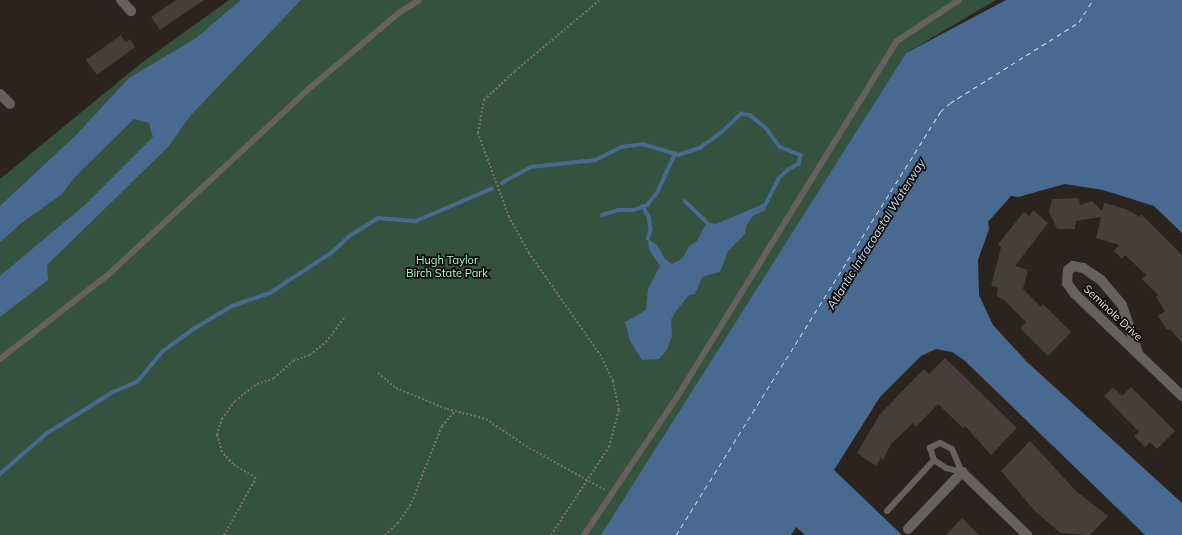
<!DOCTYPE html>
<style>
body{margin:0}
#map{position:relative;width:1182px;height:535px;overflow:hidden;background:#2b231e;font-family:Mulish,sans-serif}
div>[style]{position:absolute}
.green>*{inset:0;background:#34523d}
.water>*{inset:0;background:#486a90}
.stream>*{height:3.5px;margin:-1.75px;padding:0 1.75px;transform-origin:1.75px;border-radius:1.75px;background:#486a90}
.ferry>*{height:1px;margin-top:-0.5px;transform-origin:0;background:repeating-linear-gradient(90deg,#c6dcf4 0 5px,transparent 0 9px)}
.building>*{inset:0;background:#473e39}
.path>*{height:2px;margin-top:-1px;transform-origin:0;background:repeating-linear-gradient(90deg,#77706b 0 2px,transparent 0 4px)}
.service>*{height:6px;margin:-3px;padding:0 3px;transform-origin:3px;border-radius:3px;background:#66615f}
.minor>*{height:10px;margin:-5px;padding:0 5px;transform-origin:5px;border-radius:5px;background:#66615f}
span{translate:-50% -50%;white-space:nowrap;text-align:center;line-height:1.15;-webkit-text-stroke:3.5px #110e0b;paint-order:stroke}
.park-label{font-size:11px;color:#aef8c4}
.street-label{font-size:11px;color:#e2ddd9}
.water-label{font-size:12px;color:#c6dcf4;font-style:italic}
</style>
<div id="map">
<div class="green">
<div style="clip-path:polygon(229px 0,996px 0,906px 53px,602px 535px,0 535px,0 179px,140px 64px)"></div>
</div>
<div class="water">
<div style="clip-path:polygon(241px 0,301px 0,191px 115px,168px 147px,47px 265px,48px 280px,0 317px,0 276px,86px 204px,153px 137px,149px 123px,134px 119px,75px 177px,62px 194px,24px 221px,0 242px,0 206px,75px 136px,129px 78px,196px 38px)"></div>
<div style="clip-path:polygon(1006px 0,1182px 0,1182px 233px,1154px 206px,1103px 190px,1065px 184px,1018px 197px,1011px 196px,988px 222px,989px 229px,978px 260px,979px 295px,993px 325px,1027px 362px,1182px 503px,1182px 535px,1145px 535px,964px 360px,952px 352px,936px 349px,921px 356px,880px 397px,834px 470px,902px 535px,805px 535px,796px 527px,791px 535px,601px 535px,906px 53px)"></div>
<div style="clip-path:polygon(763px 204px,765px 210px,753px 216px,746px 226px,745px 234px,728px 251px,720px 272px,702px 277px,695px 294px,689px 295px,676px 311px,671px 320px,672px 336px,667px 350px,659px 359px,642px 360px,630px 341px,625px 322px,646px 310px,648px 289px,660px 266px,649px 249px,648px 239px,657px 245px,665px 259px,672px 264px,683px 258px,689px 246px,697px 241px,707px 222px,716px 224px)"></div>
</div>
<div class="stream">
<div style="left:502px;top:183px;width:33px;rotate:-29deg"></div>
<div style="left:531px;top:167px;width:65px;rotate:-6.1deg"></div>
<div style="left:596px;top:160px;width:28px;rotate:-27deg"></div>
<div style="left:621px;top:147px;width:22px;rotate:-8deg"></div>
<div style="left:643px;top:144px;width:37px;rotate:17deg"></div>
<div style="left:678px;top:155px;width:23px;rotate:-18deg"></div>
<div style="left:700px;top:148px;width:26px;rotate:-36deg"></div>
<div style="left:721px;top:133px;width:28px;rotate:-44deg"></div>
<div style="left:741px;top:114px;width:9px;rotate:6deg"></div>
<div style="left:750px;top:115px;width:22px;rotate:39deg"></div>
<div style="left:767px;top:129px;width:22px;rotate:54deg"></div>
<div style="left:780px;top:147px;width:22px;rotate:21deg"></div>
<div style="left:801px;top:155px;width:9px;rotate:103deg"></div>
<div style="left:799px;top:164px;width:13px;rotate:151deg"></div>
<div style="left:788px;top:170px;width:13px;rotate:135deg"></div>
<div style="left:779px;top:179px;width:33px;rotate:117deg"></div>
<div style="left:685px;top:201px;width:30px;rotate:44deg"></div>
<div style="left:643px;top:206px;width:13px;rotate:61deg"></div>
<div style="left:649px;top:217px;width:13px;rotate:81deg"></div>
<div style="left:651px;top:230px;width:9px;rotate:108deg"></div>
<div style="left:602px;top:215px;width:17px;rotate:-17deg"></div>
<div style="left:618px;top:210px;width:16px"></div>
<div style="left:634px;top:210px;width:14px;rotate:-21deg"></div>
<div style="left:647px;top:205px;width:16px;rotate:-50deg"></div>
<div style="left:657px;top:193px;width:43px;rotate:-65.2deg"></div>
<div style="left:0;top:474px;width:61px;rotate:-41deg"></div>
<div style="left:46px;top:434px;width:79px;rotate:-32.1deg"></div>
<div style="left:113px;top:392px;width:26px;rotate:-23deg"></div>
<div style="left:137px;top:382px;width:39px;rotate:-50deg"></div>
<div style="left:162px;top:352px;width:37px;rotate:-36deg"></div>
<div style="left:192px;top:330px;width:47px;rotate:-31deg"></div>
<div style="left:232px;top:306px;width:40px;rotate:-18.9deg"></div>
<div style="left:270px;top:293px;width:73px;rotate:-33.3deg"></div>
<div style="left:331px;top:253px;width:27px;rotate:-42deg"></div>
<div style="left:351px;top:235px;width:32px;rotate:-32deg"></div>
<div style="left:378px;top:218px;width:38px;rotate:5deg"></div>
<div style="left:416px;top:221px;width:82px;rotate:-23.1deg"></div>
</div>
<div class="ferry">
<div style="left:676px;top:535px;width:499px;rotate:-58deg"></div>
<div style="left:940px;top:112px;width:13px;rotate:-42deg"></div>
<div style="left:950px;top:103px;width:152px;rotate:-32.1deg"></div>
<div style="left:1079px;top:22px;width:26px;rotate:-58deg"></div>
</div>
<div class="building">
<div style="clip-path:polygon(176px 0,204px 0,160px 30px,151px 17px)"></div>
<div style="clip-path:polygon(121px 35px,126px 42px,130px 39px,135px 47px,97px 75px,86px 60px)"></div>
<div style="clip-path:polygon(1079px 198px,1080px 205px,1092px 201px,1102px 211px,1104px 203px,1126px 209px,1140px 217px,1141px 214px,1182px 255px,1182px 343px,1170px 329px,1167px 330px,1158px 316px,1165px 311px,1156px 297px,1158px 295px,1142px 279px,1146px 275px,1125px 255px,1122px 259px,1114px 251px,1119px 245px,1096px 238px,1101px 217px,1076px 221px,1075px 229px,1057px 229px,1049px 212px,1052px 199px)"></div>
<div style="clip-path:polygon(1033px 210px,1048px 223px,1015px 266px,1028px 270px,1023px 289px,1041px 307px,1043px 304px,1071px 332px,1048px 356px,1020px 328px,1026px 322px,1004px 300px,997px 296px,998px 287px,991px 286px,1001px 247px,998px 244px,1024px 212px,1029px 216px)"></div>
<div style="clip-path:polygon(945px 358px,1017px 428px,991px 455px,965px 426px,963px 428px,938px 404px,916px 427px,913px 423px,891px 444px,883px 460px,881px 458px,876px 466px,857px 453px,880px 414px,924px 369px,929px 374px)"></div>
<div style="clip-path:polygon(1113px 387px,1122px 396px,1131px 387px,1175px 431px,1157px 449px,1150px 442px,1145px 447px,1134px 436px,1139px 432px,1104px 396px)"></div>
<div style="clip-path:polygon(1030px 441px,1076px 491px,1108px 516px,1090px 535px,1060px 533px,1035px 511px,1001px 471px)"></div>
<div style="clip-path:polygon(962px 518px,979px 535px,946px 535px)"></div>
</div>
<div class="path">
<div style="left:378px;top:373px;width:23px;rotate:40deg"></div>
<div style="left:396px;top:388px;width:55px;rotate:22.4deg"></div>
<div style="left:447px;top:409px;width:40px;rotate:14.4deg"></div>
<div style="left:486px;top:419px;width:48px;rotate:34deg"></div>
<div style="left:526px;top:446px;width:90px;rotate:29.1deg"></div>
<div style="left:224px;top:535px;width:65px;rotate:-60.7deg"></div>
<div style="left:256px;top:478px;width:27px;rotate:-149deg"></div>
<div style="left:233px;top:464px;width:16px;rotate:-133deg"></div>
<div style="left:222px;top:452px;width:18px;rotate:-106deg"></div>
<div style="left:217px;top:435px;width:17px;rotate:-73deg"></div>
<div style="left:222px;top:419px;width:22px;rotate:-54deg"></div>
<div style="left:235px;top:401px;width:28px;rotate:-38deg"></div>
<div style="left:257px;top:384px;width:18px;rotate:-19deg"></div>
<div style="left:274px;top:378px;width:25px;rotate:-42deg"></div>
<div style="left:293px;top:361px;width:18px;rotate:-19deg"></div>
<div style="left:310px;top:355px;width:21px;rotate:-39deg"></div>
<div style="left:326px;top:342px;width:30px;rotate:-53deg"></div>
<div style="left:385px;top:535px;width:18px;rotate:-43deg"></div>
<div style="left:398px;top:523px;width:21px;rotate:-55deg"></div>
<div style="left:410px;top:506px;width:86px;rotate:-68.2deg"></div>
<div style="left:442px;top:426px;width:20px;rotate:-49deg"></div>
<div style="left:551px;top:535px;width:105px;rotate:-56.6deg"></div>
<div style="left:609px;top:447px;width:38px;rotate:-75deg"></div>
<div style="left:619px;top:410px;width:30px;rotate:-102deg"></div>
<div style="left:613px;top:381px;width:28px;rotate:-116deg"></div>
<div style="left:601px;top:356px;width:126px;rotate:-125deg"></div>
<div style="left:529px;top:253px;width:41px;rotate:-119.1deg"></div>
<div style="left:509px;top:217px;width:90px;rotate:-110.3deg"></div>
<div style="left:478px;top:133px;width:34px;rotate:-80deg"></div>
<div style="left:484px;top:100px;width:42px;rotate:-43.1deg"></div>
<div style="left:515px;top:71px;width:111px;rotate:-39.9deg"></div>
</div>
<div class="service">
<div style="left:0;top:359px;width:140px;rotate:-38deg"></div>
<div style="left:110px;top:273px;width:275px;rotate:-42.8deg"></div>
<div style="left:312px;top:86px;width:115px;rotate:-40.1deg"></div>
<div style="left:400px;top:12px;width:22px;rotate:-32deg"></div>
<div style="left:940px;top:443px;width:13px;rotate:27deg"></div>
<div style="left:952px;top:449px;width:25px;rotate:67deg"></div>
<div style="left:962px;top:472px;width:16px;rotate:-166deg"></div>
<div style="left:946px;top:468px;width:14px;rotate:-146deg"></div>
<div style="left:934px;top:460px;width:13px;rotate:-108deg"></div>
<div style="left:930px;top:448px;width:11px;rotate:-27deg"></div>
<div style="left:887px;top:511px;width:69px;rotate:-47.3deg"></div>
<div style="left:584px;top:535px;width:166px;rotate:-56deg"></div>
<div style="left:677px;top:397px;width:418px;rotate:-58.3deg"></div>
<div style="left:897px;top:41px;width:74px;rotate:-33.5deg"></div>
</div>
<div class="minor">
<div style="left:121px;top:0;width:15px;rotate:48deg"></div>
<div style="left:0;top:94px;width:14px;rotate:45deg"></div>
<div style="left:1138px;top:353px;width:51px;rotate:-108.4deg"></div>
<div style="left:1122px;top:305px;width:33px;rotate:-130deg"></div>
<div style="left:1101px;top:280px;width:22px;rotate:-146deg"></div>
<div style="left:1083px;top:268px;width:10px;rotate:-169deg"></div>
<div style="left:1073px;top:266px;width:6px;rotate:141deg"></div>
<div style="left:1068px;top:270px;width:13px;rotate:94deg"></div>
<div style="left:1067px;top:283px;width:14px;rotate:54deg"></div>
<div style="left:1075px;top:294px;width:148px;rotate:43.6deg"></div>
<div style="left:908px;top:529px;width:79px;rotate:-46.5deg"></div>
<div style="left:962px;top:472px;width:91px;rotate:44.1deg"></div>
</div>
<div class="park-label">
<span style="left:447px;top:267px">Hugh Taylor<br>Birch State Park</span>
</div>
<div class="street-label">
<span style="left:1113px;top:313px;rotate:43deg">Seminole Drive</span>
</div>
<div class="water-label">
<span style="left:876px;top:234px;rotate:-58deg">Atlantic Intracoastal Waterway</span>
</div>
</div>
